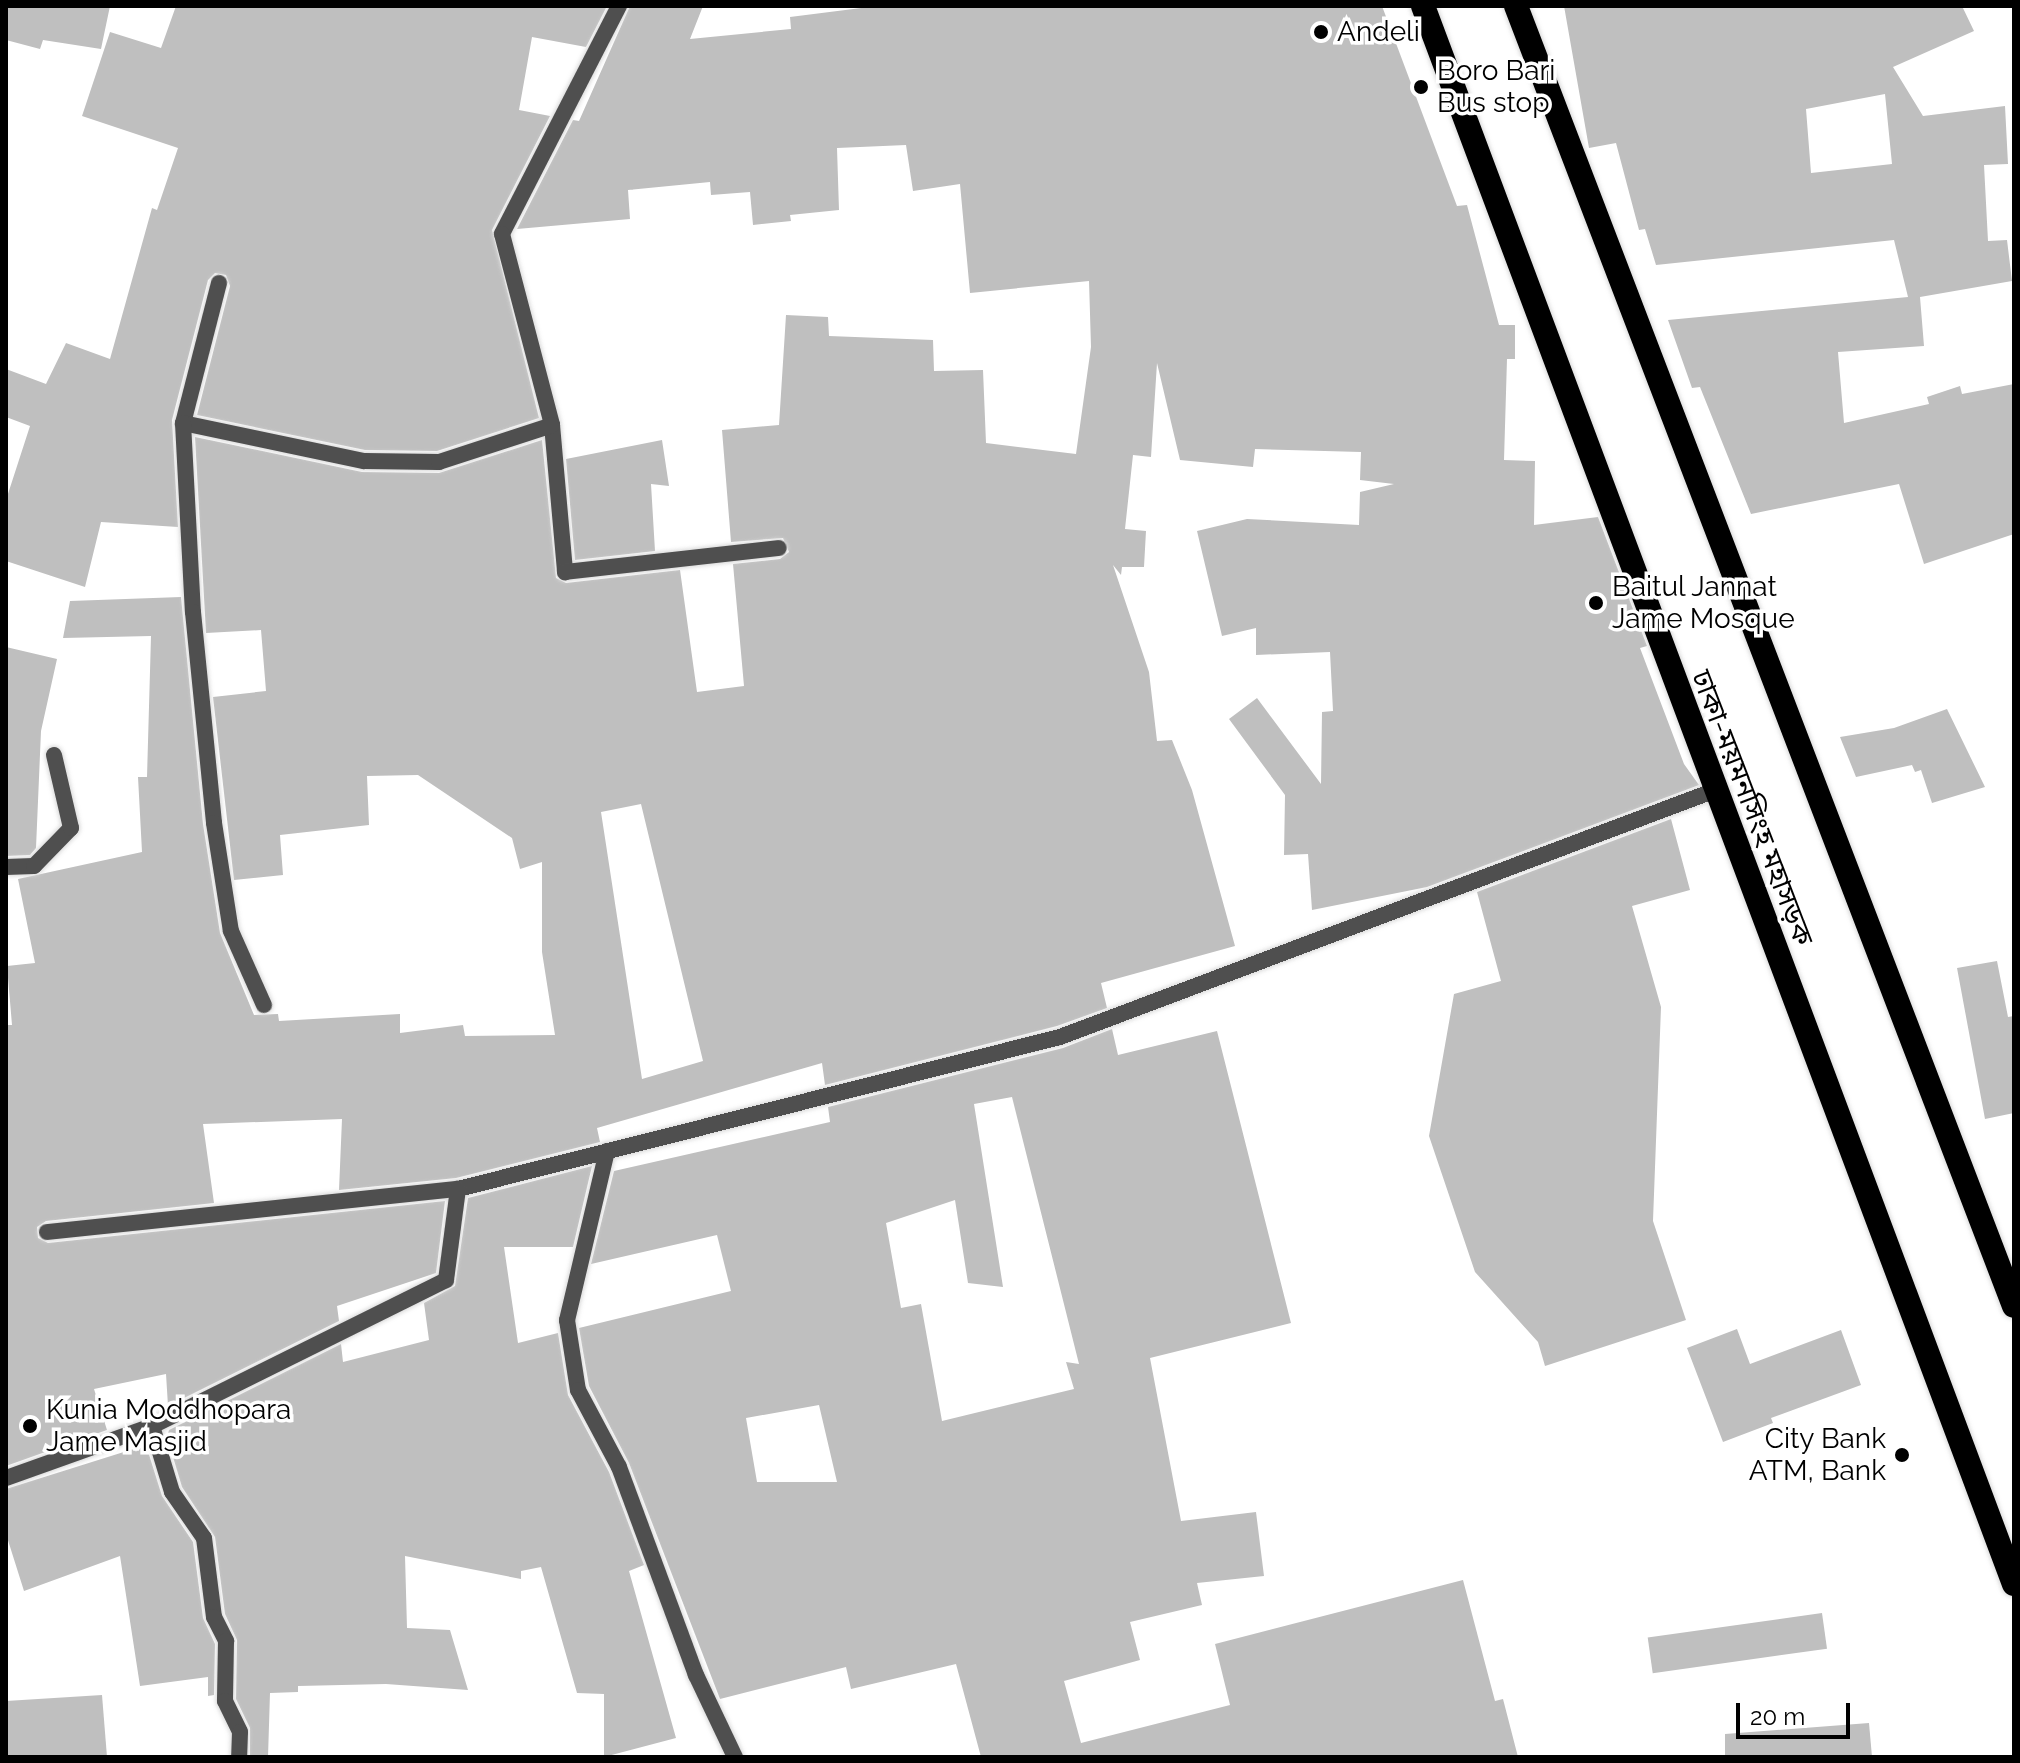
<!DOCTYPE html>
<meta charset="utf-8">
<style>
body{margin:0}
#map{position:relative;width:2020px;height:1763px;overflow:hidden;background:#fff;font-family:Raleway,"Noto Sans Bengali",sans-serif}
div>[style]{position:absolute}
.building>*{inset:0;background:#bfbfbf;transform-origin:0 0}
.roads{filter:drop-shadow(0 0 2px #dbdbdb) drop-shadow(0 0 2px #dbdbdb)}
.street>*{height:16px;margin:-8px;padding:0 8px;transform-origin:8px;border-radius:8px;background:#4f4f4f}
.highway>*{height:24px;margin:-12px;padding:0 12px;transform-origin:12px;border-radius:12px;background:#000}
.dots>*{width:22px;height:22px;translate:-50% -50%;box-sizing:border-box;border:4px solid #fff;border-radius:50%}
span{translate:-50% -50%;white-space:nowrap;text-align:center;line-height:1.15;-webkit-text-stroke:7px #fff;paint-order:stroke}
.poi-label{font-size:28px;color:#000}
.left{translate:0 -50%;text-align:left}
.right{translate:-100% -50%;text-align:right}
.street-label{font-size:28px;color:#000}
.frame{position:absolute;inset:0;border:8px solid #000;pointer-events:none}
.scale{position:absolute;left:1736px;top:1703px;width:114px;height:36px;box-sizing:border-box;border:4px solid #000;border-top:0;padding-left:10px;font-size:24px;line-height:28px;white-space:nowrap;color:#000;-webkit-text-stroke:6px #fff;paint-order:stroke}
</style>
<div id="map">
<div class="building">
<div style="clip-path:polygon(6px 6px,110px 6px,101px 49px,43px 40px,40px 49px,6px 40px)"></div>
<div style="clip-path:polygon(176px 6px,607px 6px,586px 47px,532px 37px,519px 110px,550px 116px,492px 230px,539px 418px,437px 451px,365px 450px,197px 415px,230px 286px,226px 275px,215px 273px,208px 280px,172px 420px,178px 527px,101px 522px,85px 587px,6px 561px,6px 500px,30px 426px,6px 417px,6px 369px,46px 384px,66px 343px,110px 359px,152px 208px,157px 210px,178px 148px,82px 116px,110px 32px,161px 48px)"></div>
<div style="clip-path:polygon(evenodd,630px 6px,703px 6px,690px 39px,791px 29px,790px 17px,877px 6px,1382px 6px,1457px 206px,1467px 205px,1499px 325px,1515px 325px,1515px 359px,1507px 359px,1504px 460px,1535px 461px,1534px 525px,1598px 517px,1647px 646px,1640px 648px,1684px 764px,1699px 785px,1427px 887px,1312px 910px,1308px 854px,1284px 855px,1285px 795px,1229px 719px,1257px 698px,1321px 784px,1322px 712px,1333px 711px,1330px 652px,1256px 655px,1256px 628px,1222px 636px,1197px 531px,1247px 519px,1359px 525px,1360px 492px,1394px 484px,1360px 480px,1361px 452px,1255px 449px,1253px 467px,1180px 460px,1157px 363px,1151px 457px,1133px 455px,1125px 529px,1146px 531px,1144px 567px,1122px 567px,1121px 575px,1113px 565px,1149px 672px,1157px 741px,1172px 740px,1192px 790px,1235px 946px,1101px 983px,1107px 1008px,1057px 1026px,825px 1085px,822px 1063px,597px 1128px,600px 1142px,456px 1178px,339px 1190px,342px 1119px,203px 1124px,214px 1203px,46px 1221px,37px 1227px,38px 1238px,48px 1243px,445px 1201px,436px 1273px,337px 1306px,339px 1321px,168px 1406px,166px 1374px,94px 1389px,107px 1430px,6px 1466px,6px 1025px,12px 1025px,7px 966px,35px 963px,18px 879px,142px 852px,138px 777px,147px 777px,151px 636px,63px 638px,70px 601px,181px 597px,203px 824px,220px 933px,254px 1015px,278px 1014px,279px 1021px,400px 1014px,400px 1033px,463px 1025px,465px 1036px,555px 1035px,542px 952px,542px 862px,520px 869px,512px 838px,418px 775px,367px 776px,369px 825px,280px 835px,283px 875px,234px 880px,213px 697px,266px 691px,261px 630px,206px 633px,195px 437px,362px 472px,439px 473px,542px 440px,556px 578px,566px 583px,680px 570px,697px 692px,744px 686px,733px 564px,780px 559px,789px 552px,783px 538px,731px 542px,722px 430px,779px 425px,786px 315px,828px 317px,829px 336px,933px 340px,934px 371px,983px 370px,986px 443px,1076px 454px,1091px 347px,1089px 281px,970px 293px,960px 184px,913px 191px,906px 145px,837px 148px,839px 210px,790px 215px,791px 221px,753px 225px,750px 192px,711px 195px,710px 182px,628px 190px,630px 219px,517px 229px,573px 120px,579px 121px,630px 6px,641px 804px,703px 1061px,642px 1079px,601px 812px,641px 804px)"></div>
<div style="clip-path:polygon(evenodd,1564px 6px,1962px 6px,1974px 31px,1893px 67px,1923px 116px,2005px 106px,2008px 164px,1984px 165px,1988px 241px,2007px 240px,2012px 281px,1920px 297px,1924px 346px,1838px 352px,1844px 423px,1929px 404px,1927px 397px,1960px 386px,1962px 394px,2014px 384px,2014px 534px,1924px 564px,1899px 484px,1751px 514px,1700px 387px,1692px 388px,1668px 320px,1908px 297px,1894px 240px,1656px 265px,1645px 229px,1639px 230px,1616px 143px,1589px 148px,1564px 6px,1885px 94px,1892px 164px,1811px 173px,1806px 109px,1885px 94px)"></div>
<div style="clip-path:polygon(662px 440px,669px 486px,651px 484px,655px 551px,575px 560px,566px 459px)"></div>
<div style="clip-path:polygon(6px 647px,57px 659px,41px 731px,36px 848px,30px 855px,6px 856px)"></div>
<div style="clip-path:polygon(1947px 709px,1985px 787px,1932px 803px,1921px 770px,1915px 772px,1912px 765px,1856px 777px,1840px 737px,1894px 728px)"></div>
<div style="clip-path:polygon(1671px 819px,1690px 890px,1632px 906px,1661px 1007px,1653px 1221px,1686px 1320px,1545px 1366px,1538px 1342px,1475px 1272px,1429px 1136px,1454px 994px,1501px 981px,1477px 892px)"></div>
<div style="clip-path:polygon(1997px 961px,2008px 1017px,2014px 1016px,2014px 1113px,1985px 1119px,1957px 968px)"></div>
<div style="clip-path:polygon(evenodd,1112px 1029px,1118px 1055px,1217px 1031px,1291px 1323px,1150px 1358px,1181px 1521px,1256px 1512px,1264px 1576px,1197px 1583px,1202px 1605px,1130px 1622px,1140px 1660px,1064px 1681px,1081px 1743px,1230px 1705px,1215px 1644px,1463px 1580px,1495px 1701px,1503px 1699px,1518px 1757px,981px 1757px,956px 1664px,851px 1689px,846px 1667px,720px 1699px,629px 1463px,589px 1386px,579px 1328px,731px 1291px,717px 1235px,591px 1264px,614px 1171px,830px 1122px,828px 1107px,1063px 1048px,1112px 1029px,1012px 1097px,1079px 1364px,1066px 1362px,1074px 1389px,942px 1421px,921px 1304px,901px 1308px,886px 1223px,955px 1200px,968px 1283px,1003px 1287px,974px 1104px,1012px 1097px,1112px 1029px,819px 1405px,837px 1482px,757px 1482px,746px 1418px,819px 1405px)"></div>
<div style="clip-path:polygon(592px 1166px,573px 1247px,504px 1247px,518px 1343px,558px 1333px,568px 1395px,609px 1472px,644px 1565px,629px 1571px,676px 1738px,604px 1757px,604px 1694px,577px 1693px,541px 1567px,521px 1571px,521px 1579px,405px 1556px,407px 1628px,450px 1630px,468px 1690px,386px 1684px,298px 1686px,298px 1692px,270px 1693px,268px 1757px,250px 1757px,250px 1728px,236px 1699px,237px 1640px,225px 1614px,215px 1537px,182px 1487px,167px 1437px,169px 1430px,341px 1344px,343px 1362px,429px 1340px,424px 1303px,455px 1286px,468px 1198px)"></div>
<div style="clip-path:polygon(1737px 1329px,1750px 1364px,1841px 1330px,1861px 1385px,1771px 1418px,1773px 1423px,1723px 1442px,1687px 1348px)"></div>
<div style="clip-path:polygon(146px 1445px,162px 1496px,193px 1542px,203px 1618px,215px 1644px,214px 1695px,208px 1696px,208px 1677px,140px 1686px,120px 1556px,24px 1591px,6px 1534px,6px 1489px)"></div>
<div style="left:1822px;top:1613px;width:36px;height:176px;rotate:82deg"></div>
<div style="clip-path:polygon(102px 1695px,107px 1757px,6px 1757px,6px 1701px)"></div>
<div style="clip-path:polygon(1869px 1723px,1872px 1757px,1725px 1757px,1725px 1734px)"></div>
</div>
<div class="roads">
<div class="street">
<div style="left:619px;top:6px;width:256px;rotate:117.2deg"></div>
<div style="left:502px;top:234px;width:197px;rotate:75.3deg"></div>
<div style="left:552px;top:425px;width:148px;rotate:84.9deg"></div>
<div style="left:565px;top:572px;width:215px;rotate:-6.4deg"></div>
<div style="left:219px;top:283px;width:145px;rotate:104.4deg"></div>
<div style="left:183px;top:423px;width:185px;rotate:11.9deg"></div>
<div style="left:364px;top:461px;width:75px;rotate:0.8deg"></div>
<div style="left:439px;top:462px;width:119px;rotate:-18.1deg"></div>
<div style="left:183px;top:423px;width:189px;rotate:87deg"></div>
<div style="left:193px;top:612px;width:212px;rotate:84.3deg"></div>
<div style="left:214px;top:823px;width:109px;rotate:81.1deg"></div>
<div style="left:231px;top:931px;width:81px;rotate:66deg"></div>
<div style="left:6px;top:867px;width:28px;rotate:-2deg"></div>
<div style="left:34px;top:866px;width:53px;rotate:-45.8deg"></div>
<div style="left:71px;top:828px;width:75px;rotate:-103.1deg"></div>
<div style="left:607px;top:1151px;width:174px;rotate:103.3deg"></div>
<div style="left:567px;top:1320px;width:71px;rotate:81.1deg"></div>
<div style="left:578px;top:1390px;width:87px;rotate:62deg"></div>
<div style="left:619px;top:1467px;width:222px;rotate:69.7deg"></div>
<div style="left:696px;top:1675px;width:91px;rotate:64.6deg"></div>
<div style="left:47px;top:1232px;width:413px;rotate:-6deg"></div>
<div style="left:458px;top:1189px;width:621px;rotate:-14.17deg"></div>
<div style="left:1060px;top:1037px;width:698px;rotate:-20.64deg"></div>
<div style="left:152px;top:1426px;width:69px;rotate:73.1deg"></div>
<div style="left:172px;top:1492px;width:56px;rotate:55.2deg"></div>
<div style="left:204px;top:1538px;width:80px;rotate:82.8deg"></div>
<div style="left:214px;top:1617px;width:27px;rotate:63deg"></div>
<div style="left:226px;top:1641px;width:60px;rotate:91deg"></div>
<div style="left:225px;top:1701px;width:34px;rotate:64deg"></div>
<div style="left:240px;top:1732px;width:25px;rotate:92deg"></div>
<div style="left:6px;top:1478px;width:155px;rotate:-19.6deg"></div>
<div style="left:152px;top:1426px;width:328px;rotate:-26.4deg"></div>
<div style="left:446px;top:1280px;width:92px;rotate:-82.5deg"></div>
</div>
<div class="highway">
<div style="left:1423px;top:6px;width:1685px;rotate:69.47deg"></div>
<div style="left:1516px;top:6px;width:1392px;rotate:69.04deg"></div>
</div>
</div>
<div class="dots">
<div style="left:1321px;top:32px;background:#000"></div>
<div style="left:1421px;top:87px;background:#000"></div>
<div style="left:1596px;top:603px;background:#000"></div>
<div style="left:30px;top:1426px;background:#000"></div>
<div style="left:1902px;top:1455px;background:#000"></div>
</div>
<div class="poi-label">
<span class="left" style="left:1337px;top:32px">Andeli</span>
<span class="left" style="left:1437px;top:87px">Boro Bari<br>Bus stop</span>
<span class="left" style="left:1612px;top:603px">Baitul Jannat<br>Jame Mosque</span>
<span class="left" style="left:46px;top:1426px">Kunia Moddhopara<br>Jame Masjid</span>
<span class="right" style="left:1886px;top:1455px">City Bank<br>ATM, Bank</span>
</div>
<div class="street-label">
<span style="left:1752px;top:808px;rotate:69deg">ঢাকা-ময়মনসিংহ মহাসড়ক</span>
</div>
<div class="frame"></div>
<div class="scale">20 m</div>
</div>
